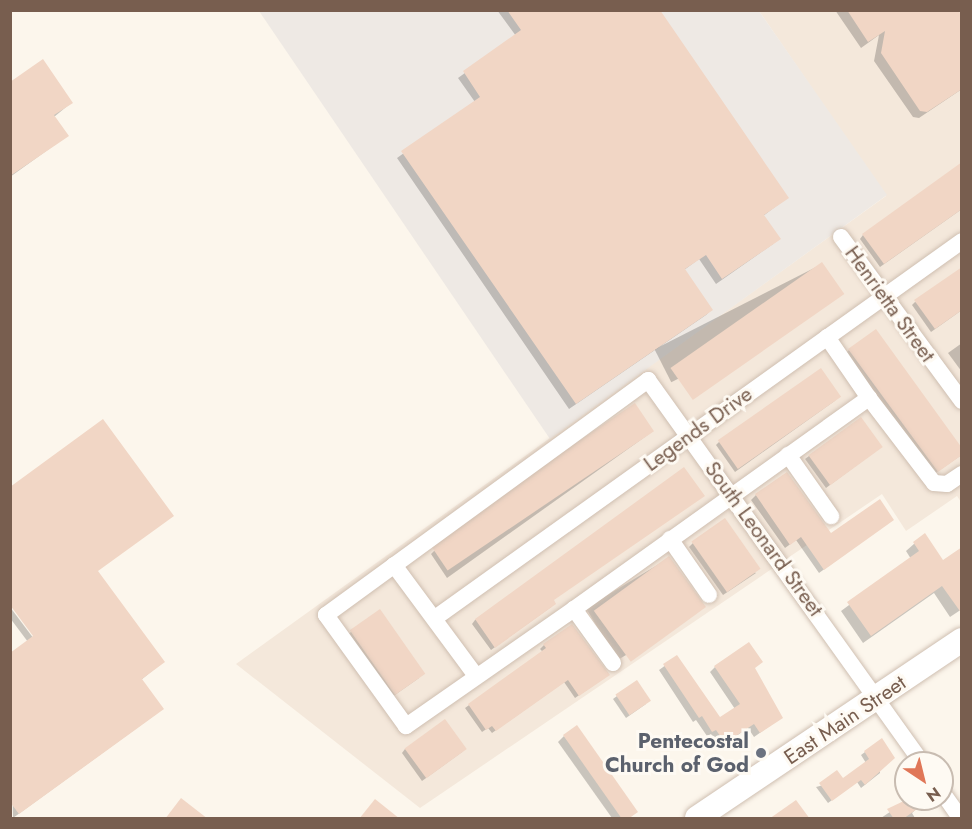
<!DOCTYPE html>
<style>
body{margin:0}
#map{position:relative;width:972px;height:829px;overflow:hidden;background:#fcf6ec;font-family:Jost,sans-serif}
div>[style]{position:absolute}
.residential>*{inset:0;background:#f4e8db}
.industrial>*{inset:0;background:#eee9e4}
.shadow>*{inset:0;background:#0003;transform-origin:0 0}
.building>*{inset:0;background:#f1d6c5;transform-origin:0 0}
.roads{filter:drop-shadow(0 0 2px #cfbfb1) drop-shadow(0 0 2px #cfbfb1)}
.minor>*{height:16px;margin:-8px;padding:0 8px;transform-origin:8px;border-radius:8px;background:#fff}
.secondary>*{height:24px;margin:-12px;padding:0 12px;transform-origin:12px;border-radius:12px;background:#fff}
.dots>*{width:16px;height:16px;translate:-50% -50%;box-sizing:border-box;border:3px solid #fefaf3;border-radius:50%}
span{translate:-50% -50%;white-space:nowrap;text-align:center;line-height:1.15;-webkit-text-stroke:6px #fefaf3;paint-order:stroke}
.street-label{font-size:21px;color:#785e4f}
.worship-label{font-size:21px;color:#5b616d;font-weight:700}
.right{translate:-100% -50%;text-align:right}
.frame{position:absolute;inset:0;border:12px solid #785e4f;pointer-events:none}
.north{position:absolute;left:894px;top:751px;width:60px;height:60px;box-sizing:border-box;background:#fefaf3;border:2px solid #c8bcb1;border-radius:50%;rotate:145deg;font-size:16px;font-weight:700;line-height:24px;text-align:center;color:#785e4f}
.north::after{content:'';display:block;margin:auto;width:21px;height:27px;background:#e07657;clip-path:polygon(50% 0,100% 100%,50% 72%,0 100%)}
</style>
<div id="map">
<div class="residential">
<div style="clip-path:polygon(759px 11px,961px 11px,961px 502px,957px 496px,906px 531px,882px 494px,420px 808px,236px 664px,886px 196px)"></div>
</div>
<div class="industrial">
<div style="clip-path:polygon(259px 11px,759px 11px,887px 195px,550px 439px)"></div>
</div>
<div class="shadow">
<div style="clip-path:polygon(497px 10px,658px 10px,787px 198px,763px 216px,773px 244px,716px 284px,699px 259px,684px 270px,711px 310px,706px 315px,569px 409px,397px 158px,475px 102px,458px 78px,516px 36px)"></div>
<div style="clip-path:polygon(835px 10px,956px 10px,962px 89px,919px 118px,913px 117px,874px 61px,879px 35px,861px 48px)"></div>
<div style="clip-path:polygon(10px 83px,71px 103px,54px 117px,67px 136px,10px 177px)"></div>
<div style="clip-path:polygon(962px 209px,880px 267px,860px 239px,863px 235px)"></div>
<div style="left:822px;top:264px;width:37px;height:188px;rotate:63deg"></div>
<div style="clip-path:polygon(915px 302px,962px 310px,931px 332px,912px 305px)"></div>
<div style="clip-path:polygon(962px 343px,962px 372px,948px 353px)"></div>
<div style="clip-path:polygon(849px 350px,960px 456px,934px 474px,845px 354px)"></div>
<div style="clip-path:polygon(836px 400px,735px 472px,716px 445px,719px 442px)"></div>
<div style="clip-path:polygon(649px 434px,447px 578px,431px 554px,434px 551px)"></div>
<div style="clip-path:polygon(877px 450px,826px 488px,805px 459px,809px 456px)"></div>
<div style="clip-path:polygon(684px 469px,552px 601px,551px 607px,491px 650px,472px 624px,475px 620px)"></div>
<div style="clip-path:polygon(756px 495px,831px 535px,892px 520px,819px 573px,796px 540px,785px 548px,751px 500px)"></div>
<div style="clip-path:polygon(924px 535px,962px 609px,950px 617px,934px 593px,863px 643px,841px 611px,911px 559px,906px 551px)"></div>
<div style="clip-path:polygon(693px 543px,756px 573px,723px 595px,689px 547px)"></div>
<div style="left:669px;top:558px;width:61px;height:97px;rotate:59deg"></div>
<div style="clip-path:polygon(97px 572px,163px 662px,141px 680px,156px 714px,13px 818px,10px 654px,28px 642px,10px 618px,10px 607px,37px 643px)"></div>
<div style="clip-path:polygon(379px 611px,419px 678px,392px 697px,347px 635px)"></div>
<div style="clip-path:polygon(571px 626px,604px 678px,575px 698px,564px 682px,492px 733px,488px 728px,482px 732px,465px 708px,543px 652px,540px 649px,544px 645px)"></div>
<div style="clip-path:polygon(677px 657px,719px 719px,735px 709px,710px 672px,715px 667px,754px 668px,781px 718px,754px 737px,748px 728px,720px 747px,711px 734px,707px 736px,696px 720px,693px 722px,659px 670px)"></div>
<div style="clip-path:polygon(617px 696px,646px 704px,626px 718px,613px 699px)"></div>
<div style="clip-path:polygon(564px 736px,629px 818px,612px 818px,558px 742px)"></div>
<div style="clip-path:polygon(881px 740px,880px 773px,861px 788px,857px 782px,828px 803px,816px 787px,842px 780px,866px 763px,861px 755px)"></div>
<div style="clip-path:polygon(405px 749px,462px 752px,422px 781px,402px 753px)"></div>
<div style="clip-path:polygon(909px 799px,920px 799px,923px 803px,912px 813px,915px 818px,881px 818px)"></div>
</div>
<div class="building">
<div style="clip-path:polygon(507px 10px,660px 10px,789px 198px,764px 215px,781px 239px,722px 279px,706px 255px,685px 269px,713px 310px,576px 404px,401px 151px,480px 97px,463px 71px,521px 30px)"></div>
<div style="clip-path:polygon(847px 10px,958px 10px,962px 16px,962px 89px,927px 112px,920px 111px,881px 53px,885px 31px,868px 42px)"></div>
<div style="clip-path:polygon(43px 59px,73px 103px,54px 115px,69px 136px,10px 176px,10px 82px)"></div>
<div style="clip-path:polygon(962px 162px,962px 209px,884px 264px,862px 234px)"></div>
<div style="left:822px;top:262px;width:39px;height:185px;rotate:55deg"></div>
<div style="clip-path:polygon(962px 267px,962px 310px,935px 329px,914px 300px)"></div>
<div style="clip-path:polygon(876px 329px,962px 448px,962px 455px,938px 472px,848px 349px)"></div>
<div style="left:821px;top:368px;width:35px;height:126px;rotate:55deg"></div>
<div style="left:635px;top:403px;width:34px;height:249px;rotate:56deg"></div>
<div style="left:861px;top:417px;width:37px;height:65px;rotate:54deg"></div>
<div style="clip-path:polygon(103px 419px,174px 516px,98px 571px,165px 662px,142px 679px,164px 709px,19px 814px,10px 802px,10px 653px,33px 636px,10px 605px,10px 487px)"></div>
<div style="clip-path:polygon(684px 467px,705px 496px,554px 600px,556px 604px,495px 648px,475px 619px)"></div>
<div style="clip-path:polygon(787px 472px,831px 533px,880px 499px,894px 520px,824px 570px,801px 537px,790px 545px,755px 494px)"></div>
<div style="left:725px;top:518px;width:62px;height:41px;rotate:55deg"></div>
<div style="clip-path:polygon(925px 533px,943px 560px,962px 547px,962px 614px,942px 586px,871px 636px,847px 602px,919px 551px,913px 542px)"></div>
<div style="left:669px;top:556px;width:63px;height:93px;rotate:54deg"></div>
<div style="left:380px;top:609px;width:79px;height:37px;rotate:55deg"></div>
<div style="clip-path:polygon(572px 624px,610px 675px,579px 696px,568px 680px,496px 731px,492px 726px,486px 730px,468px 704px,546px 648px,543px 644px)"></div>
<div style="clip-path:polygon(749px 642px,763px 662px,755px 668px,783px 718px,760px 733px,754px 724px,725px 743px,716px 730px,712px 732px,702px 716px,699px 718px,663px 664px,677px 655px,720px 717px,740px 704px,714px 666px)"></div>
<div style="left:637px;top:680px;width:25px;height:26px;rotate:56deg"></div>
<div style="left:445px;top:719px;width:37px;height:50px;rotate:54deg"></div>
<div style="clip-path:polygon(577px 725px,638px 812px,628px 819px,622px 819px,563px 735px)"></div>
<div style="clip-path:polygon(882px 738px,895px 758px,865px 785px,861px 780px,832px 801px,819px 783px,837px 770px,843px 778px,869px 759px,864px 751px)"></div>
<div style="clip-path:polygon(181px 798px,208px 819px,165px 819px)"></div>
<div style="clip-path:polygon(375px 799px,400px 819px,359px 819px)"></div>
<div style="clip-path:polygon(908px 799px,931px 799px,903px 819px,894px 819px,887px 809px)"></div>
<div style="clip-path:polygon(796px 800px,810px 819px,769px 819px)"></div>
</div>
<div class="roads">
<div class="minor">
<div style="left:841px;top:237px;width:204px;rotate:53.6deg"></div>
<div style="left:827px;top:337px;width:74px;rotate:55.5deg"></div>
<div style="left:788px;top:455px;width:75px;rotate:54.8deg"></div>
<div style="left:670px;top:539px;width:68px;rotate:55.1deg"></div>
<div style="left:394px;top:565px;width:138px;rotate:53.5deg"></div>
<div style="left:574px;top:609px;width:205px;rotate:145.1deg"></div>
<div style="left:406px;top:726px;width:137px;rotate:-125.8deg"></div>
<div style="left:326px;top:615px;width:399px;rotate:-36.1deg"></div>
<div style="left:648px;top:380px;width:471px;rotate:54.4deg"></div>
<div style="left:435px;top:618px;width:648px;rotate:-35.58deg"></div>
<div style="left:613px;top:663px;width:67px;rotate:-125.8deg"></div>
<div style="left:574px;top:609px;width:363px;rotate:-35.6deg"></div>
<div style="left:869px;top:398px;width:107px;rotate:52.6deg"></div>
<div style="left:934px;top:483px;width:13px;rotate:4deg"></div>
<div style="left:947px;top:484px;width:18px;rotate:-34deg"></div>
<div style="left:942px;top:792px;width:32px;rotate:55deg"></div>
</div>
<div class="secondary">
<div style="left:697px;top:818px;width:319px;rotate:-33.9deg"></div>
</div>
</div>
<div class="dots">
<div style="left:761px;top:753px;background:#6b7280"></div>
</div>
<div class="street-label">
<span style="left:890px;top:304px;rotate:54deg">Henrietta Street</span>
<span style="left:698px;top:429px;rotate:-36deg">Legends Drive</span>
<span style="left:764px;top:539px;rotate:54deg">South Leonard Street</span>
<span style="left:845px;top:720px;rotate:-34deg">East Main Street</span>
</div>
<div class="worship-label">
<span class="right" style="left:749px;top:753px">Pentecostal<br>Church of God</span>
</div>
<div class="frame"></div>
<div class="north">N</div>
</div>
